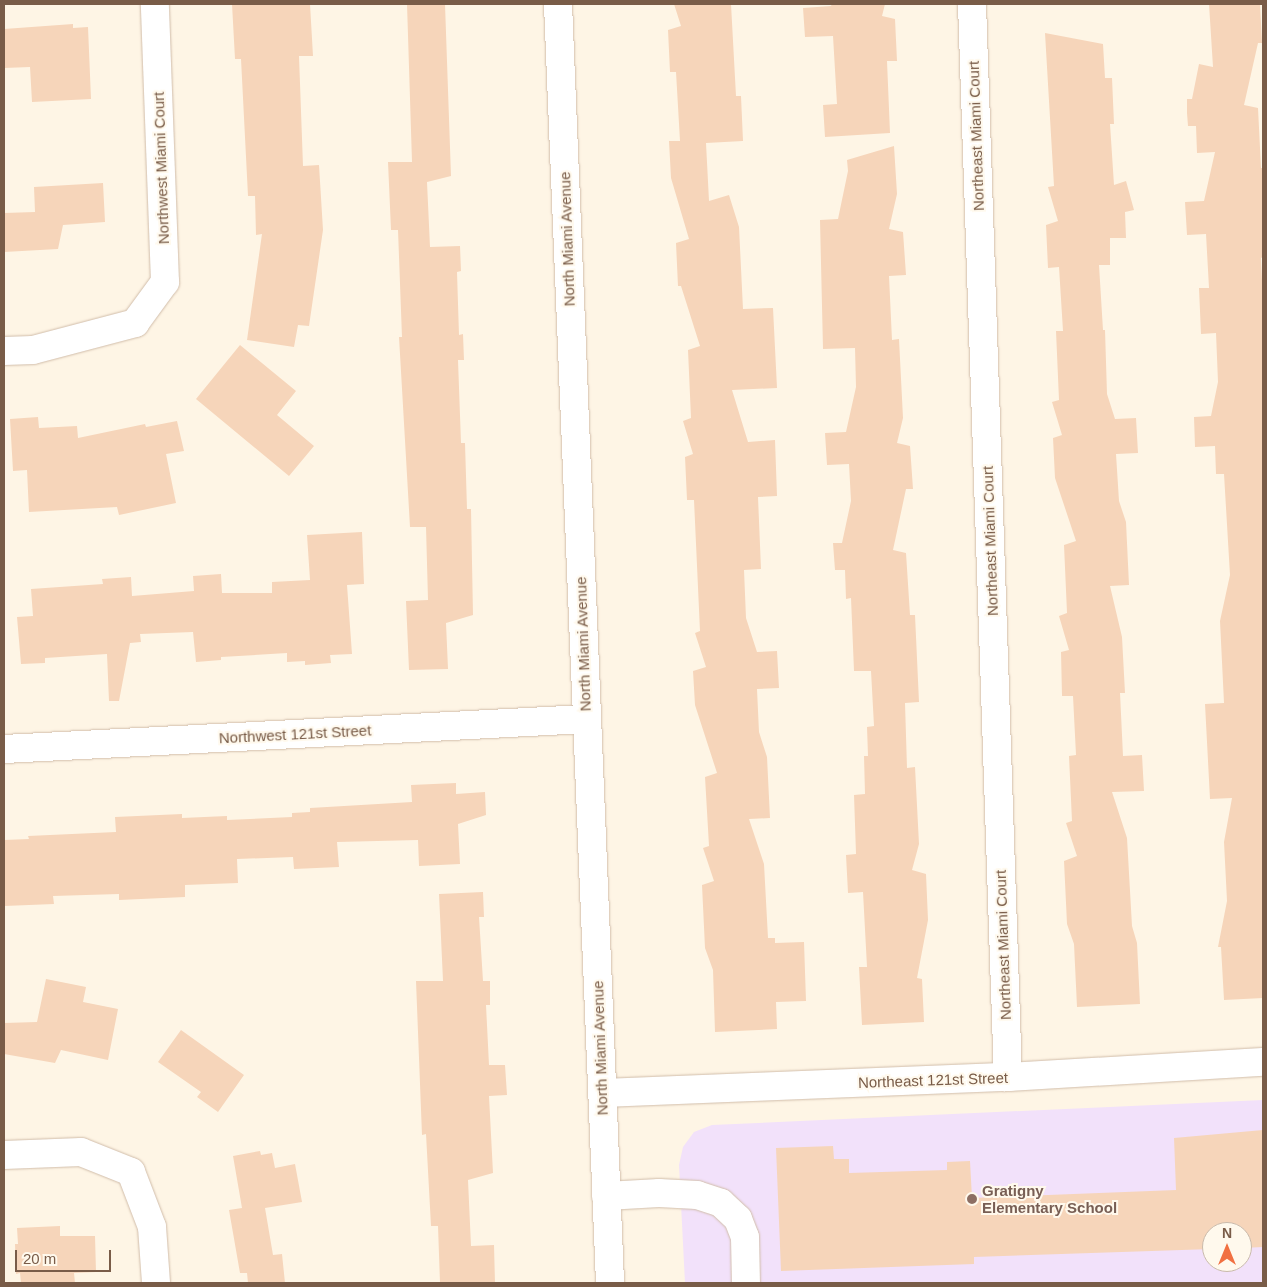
<!DOCTYPE html>
<style>
body{margin:0}
#map{position:relative;width:1267px;height:1287px;overflow:hidden;background:#fef5e5;font-family:Helvetica,sans-serif}
div>[style]{position:absolute}
.education>*{inset:0;background:#f2e1fa}
.building>*{inset:0;background:#f6d5ba}
.roads{filter:drop-shadow(0 0 1px #d1bdaa) drop-shadow(0 0 1px #d1bdaa)}
.minor>*{height:28px;margin:-14px;padding:0 14px;transform-origin:14px;border-radius:14px;background:#fff}
.dots>*{width:14px;height:14px;translate:-50% -50%;box-sizing:border-box;border:2px solid #fff9ed;border-radius:50%}
span{translate:-50% -50%;white-space:nowrap;text-align:center;line-height:1.15;-webkit-text-stroke:4px #fff9ed;paint-order:stroke}
.street-label{font-size:15px;color:#795c48}
.education-label{font-size:15px;color:#785e54;font-weight:700}
.left{translate:0 -50%;text-align:left}
.frame{position:absolute;inset:0;border:5px solid #795c48;pointer-events:none}
.north{position:absolute;left:1202px;top:1222px;width:50px;height:50px;box-sizing:border-box;background:#fff9ed;border:1px solid #c9baab;border-radius:50%;rotate:0deg;font-size:14px;font-weight:700;line-height:20px;text-align:center;color:#795c48}
.north::after{content:'';display:block;margin:auto;width:18px;height:22px;background:#f17041;clip-path:polygon(50% 0,100% 100%,50% 72%,0 100%)}
.scale{position:absolute;left:15px;top:1250px;width:96px;height:22px;box-sizing:border-box;border:2px solid #795c48;border-top:0;padding-left:6px;font-size:15px;line-height:18px;white-space:nowrap;color:#795c48;-webkit-text-stroke:4px #fff9ed;paint-order:stroke}
</style>
<div id="map">
<div class="education">
<div style="clip-path:polygon(evenodd,1263px 1100px,1263px 1283px,685px 1283px,679px 1165px,683px 1147px,694px 1132px,712px 1125px,1263px 1100px,1212px 1232px,1242px 1232px,1242px 1262px,1212px 1262px,1212px 1232px)"></div>
</div>
<div class="building">
<div style="clip-path:polygon(232px 4px,310px 4px,313px 56px,299px 56px,303px 166px,319px 165px,323px 230px,309px 326px,298px 325px,294px 347px,247px 340px,262px 234px,256px 235px,255px 196px,248px 196px,241px 59px,235px 59px)"></div>
<div style="clip-path:polygon(407px 4px,445px 4px,451px 176px,427px 182px,430px 247px,460px 246px,461px 271px,457px 272px,459px 335px,463px 334px,464px 360px,458px 360px,461px 443px,465px 443px,467px 509px,471px 509px,473px 615px,446px 623px,448px 669px,409px 670px,406px 601px,428px 600px,426px 527px,410px 527px,399px 337px,402px 337px,398px 230px,391px 230px,388px 162px,412px 162px)"></div>
<div style="clip-path:polygon(674px 4px,731px 4px,736px 96px,741px 96px,743px 141px,706px 143px,709px 201px,729px 195px,739px 227px,743px 309px,773px 308px,777px 388px,732px 390px,748px 442px,775px 440px,777px 496px,758px 497px,761px 569px,744px 570px,746px 618px,757px 652px,777px 651px,779px 688px,757px 689px,759px 732px,767px 757px,770px 818px,749px 819px,764px 864px,768px 938px,775px 938px,775px 943px,804px 942px,806px 1001px,776px 1002px,777px 1029px,715px 1032px,713px 970px,705px 948px,702px 885px,714px 881px,703px 848px,709px 846px,705px 777px,717px 773px,695px 705px,693px 671px,706px 667px,695px 633px,700px 631px,694px 500px,687px 500px,685px 457px,693px 454px,683px 421px,691px 418px,688px 350px,700px 346px,681px 286px,678px 286px,676px 243px,689px 239px,671px 178px,669px 141px,680px 141px,676px 72px,670px 72px,668px 30px,681px 26px)"></div>
<div style="clip-path:polygon(832px 4px,885px 4px,882px 16px,895px 19px,897px 61px,887px 61px,890px 133px,825px 137px,823px 105px,837px 104px,833px 36px,805px 37px,803px 8px,831px 6px)"></div>
<div style="clip-path:polygon(1209px 4px,1260px 4px,1262px 43px,1258px 43px,1244px 105px,1258px 108px,1261px 168px,1263px 168px,1263px 257px,1261px 258px,1263px 302px,1263px 998px,1224px 1000px,1221px 947px,1218px 947px,1227px 901px,1224px 842px,1232px 798px,1210px 799px,1205px 704px,1224px 703px,1220px 621px,1230px 575px,1224px 474px,1216px 474px,1215px 446px,1195px 447px,1194px 417px,1211px 416px,1218px 382px,1216px 333px,1201px 334px,1199px 288px,1209px 288px,1206px 234px,1187px 235px,1185px 202px,1204px 201px,1215px 152px,1197px 153px,1196px 126px,1188px 126px,1187px 113px,1187px 99px,1192px 99px,1199px 64px,1213px 67px)"></div>
<div style="clip-path:polygon(73px 24px,73px 28px,88px 27px,91px 99px,32px 102px,30px 67px,4px 68px,4px 29px)"></div>
<div style="clip-path:polygon(1045px 33px,1103px 44px,1105px 78px,1112px 78px,1114px 124px,1110px 124px,1114px 185px,1126px 181px,1134px 210px,1125px 212px,1126px 238px,1110px 238px,1110px 265px,1099px 265px,1103px 330px,1105px 330px,1107px 394px,1115px 419px,1136px 418px,1138px 453px,1116px 454px,1119px 501px,1126px 522px,1129px 585px,1110px 586px,1122px 637px,1125px 693px,1120px 693px,1123px 756px,1142px 755px,1144px 791px,1112px 792px,1127px 838px,1132px 926px,1137px 943px,1140px 1004px,1077px 1007px,1074px 944px,1067px 924px,1064px 861px,1077px 856px,1066px 823px,1072px 821px,1069px 756px,1076px 755px,1073px 696px,1062px 696px,1061px 652px,1069px 650px,1059px 616px,1067px 613px,1064px 545px,1076px 541px,1055px 478px,1053px 438px,1062px 435px,1052px 402px,1059px 400px,1056px 331px,1063px 331px,1059px 267px,1048px 268px,1046px 225px,1058px 221px,1048px 187px,1054px 186px)"></div>
<div style="clip-path:polygon(894px 146px,897px 194px,889px 229px,903px 232px,906px 275px,889px 276px,892px 340px,899px 339px,903px 418px,897px 443px,910px 446px,913px 489px,906px 489px,893px 550px,906px 553px,910px 615px,915px 615px,919px 702px,905px 703px,907px 768px,915px 767px,919px 844px,912px 870px,926px 874px,928px 920px,917px 978px,922px 979px,924px 1022px,862px 1025px,859px 967px,867px 967px,863px 892px,848px 893px,846px 855px,856px 854px,854px 795px,865px 794px,864px 756px,868px 756px,867px 727px,874px 726px,871px 671px,854px 671px,851px 598px,846px 599px,845px 570px,835px 570px,833px 543px,842px 543px,851px 501px,849px 464px,827px 465px,825px 433px,846px 432px,856px 387px,855px 348px,823px 349px,820px 220px,838px 219px,848px 171px,847px 160px)"></div>
<div style="clip-path:polygon(103px 183px,105px 222px,63px 225px,58px 249px,4px 252px,4px 213px,35px 212px,34px 187px)"></div>
<div style="clip-path:polygon(240px 345px,296px 391px,277px 415px,314px 446px,289px 476px,196px 399px)"></div>
<div style="clip-path:polygon(38px 417px,39px 428px,77px 426px,78px 438px,145px 424px,146px 427px,177px 421px,184px 451px,166px 454px,176px 503px,119px 515px,117px 507px,29px 512px,27px 470px,13px 471px,10px 419px)"></div>
<div style="clip-path:polygon(362px 532px,364px 584px,347px 585px,352px 654px,330px 655px,331px 663px,305px 665px,305px 661px,287px 662px,287px 653px,221px 657px,221px 660px,196px 662px,193px 632px,140px 634px,141px 642px,130px 643px,119px 701px,109px 701px,107px 654px,45px 658px,45px 663px,21px 664px,17px 617px,33px 616px,31px 589px,103px 584px,102px 579px,131px 577px,132px 596px,194px 591px,193px 576px,221px 574px,222px 593px,272px 593px,272px 582px,310px 580px,307px 535px)"></div>
<div style="clip-path:polygon(456px 783px,456px 794px,485px 792px,486px 815px,458px 824px,460px 864px,419px 866px,418px 840px,337px 842px,339px 867px,294px 869px,293px 857px,237px 859px,238px 883px,185px 885px,185px 897px,119px 900px,119px 894px,53px 896px,54px 904px,4px 906px,4px 840px,29px 839px,28px 836px,116px 832px,115px 817px,182px 814px,182px 818px,227px 816px,227px 820px,292px 817px,292px 813px,310px 812px,310px 808px,412px 802px,411px 785px)"></div>
<div style="clip-path:polygon(483px 892px,484px 917px,479px 917px,483px 981px,490px 981px,490px 1005px,486px 1005px,489px 1065px,505px 1065px,507px 1095px,489px 1096px,493px 1173px,468px 1180px,471px 1246px,494px 1245px,495px 1283px,440px 1283px,438px 1226px,431px 1226px,426px 1134px,422px 1135px,416px 981px,443px 981px,439px 894px)"></div>
<div style="clip-path:polygon(46px 979px,86px 987px,83px 1002px,118px 1009px,108px 1060px,61px 1050px,55px 1063px,4px 1054px,4px 1023px,37px 1022px)"></div>
<div style="clip-path:polygon(181px 1030px,244px 1075px,218px 1112px,197px 1097px,201px 1092px,158px 1062px)"></div>
<div style="clip-path:polygon(1263px 1130px,1263px 1247px,1242px 1248px,1242px 1232px,1212px 1232px,1212px 1249px,974px 1257px,974px 1264px,781px 1271px,776px 1148px,833px 1146px,834px 1159px,849px 1159px,849px 1173px,947px 1170px,947px 1162px,970px 1161px,972px 1198px,1176px 1190px,1174px 1138px)"></div>
<div style="clip-path:polygon(260px 1151px,261px 1155px,272px 1153px,275px 1168px,295px 1164px,302px 1202px,265px 1208px,273px 1255px,282px 1254px,285px 1283px,248px 1283px,247px 1273px,240px 1273px,229px 1210px,242px 1208px,233px 1156px)"></div>
<div style="clip-path:polygon(60px 1226px,60px 1236px,95px 1236px,96px 1272px,74px 1273px,75px 1283px,21px 1283px,20px 1273px,16px 1274px,15px 1244px,18px 1244px,17px 1228px)"></div>
</div>
<div class="roads">
<div class="minor">
<div style="left:558px;top:4px;width:1280px;rotate:87.67deg"></div>
<div style="left:972px;top:4px;width:1074px;rotate:88.08deg"></div>
<div style="left:4px;top:351px;width:29px;rotate:-2deg"></div>
<div style="left:33px;top:350px;width:106px;rotate:-14.8deg"></div>
<div style="left:135px;top:323px;width:51px;rotate:-53.8deg"></div>
<div style="left:165px;top:282px;width:278px;rotate:-92.1deg"></div>
<div style="left:4px;top:749px;width:583px;rotate:-2.95deg"></div>
<div style="left:603px;top:1093px;width:405px;rotate:-2.3deg"></div>
<div style="left:1008px;top:1077px;width:255px;rotate:-3.4deg"></div>
<div style="left:4px;top:1155px;width:77px;rotate:-2.2deg"></div>
<div style="left:81px;top:1152px;width:54px;rotate:21.8deg"></div>
<div style="left:131px;top:1172px;width:59px;rotate:69.1deg"></div>
<div style="left:152px;top:1227px;width:56px;rotate:85.9deg"></div>
<div style="left:606px;top:1196px;width:53px;rotate:-3.2deg"></div>
<div style="left:659px;top:1193px;width:38px;rotate:3deg"></div>
<div style="left:697px;top:1195px;width:25px;rotate:18deg"></div>
<div style="left:721px;top:1203px;width:23px;rotate:43deg"></div>
<div style="left:738px;top:1219px;width:19px;rotate:69deg"></div>
<div style="left:745px;top:1237px;width:46px;rotate:88.8deg"></div>
</div>
</div>
<div class="dots">
<div style="left:972px;top:1199px;background:#8d6e63"></div>
</div>
<div class="street-label">
<span style="left:976px;top:136px;rotate:-92deg">Northeast Miami Court</span>
<span style="left:161px;top:168px;rotate:-92deg">Northwest Miami Court</span>
<span style="left:567px;top:239px;rotate:-92deg">North Miami Avenue</span>
<span style="left:990px;top:541px;rotate:-92deg">Northeast Miami Court</span>
<span style="left:583px;top:644px;rotate:-92deg">North Miami Avenue</span>
<span style="left:295px;top:734px;rotate:-3deg">Northwest 121st Street</span>
<span style="left:1003px;top:945px;rotate:-92deg">Northeast Miami Court</span>
<span style="left:600px;top:1048px;rotate:-92deg">North Miami Avenue</span>
<span style="left:933px;top:1080px;rotate:-2deg">Northeast 121st Street</span>
</div>
<div class="education-label">
<span class="left" style="left:982px;top:1199px">Gratigny<br>Elementary School</span>
</div>
<div class="frame"></div>
<div class="north">N</div>
<div class="scale">20 m</div>
</div>
